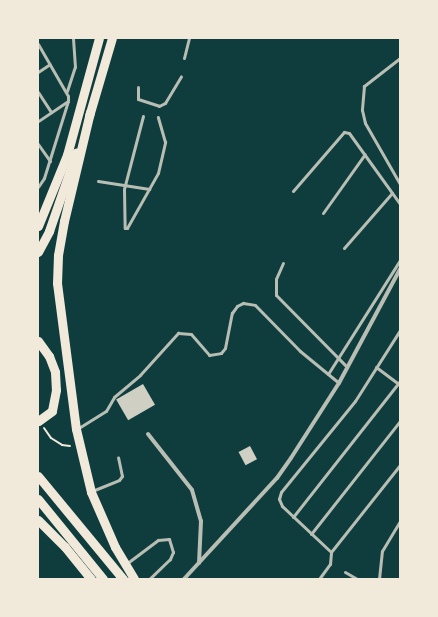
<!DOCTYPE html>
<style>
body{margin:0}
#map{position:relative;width:438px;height:617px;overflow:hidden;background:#0f3d3e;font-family:"Open Sans",sans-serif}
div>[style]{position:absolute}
.building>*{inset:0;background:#cfcfc3;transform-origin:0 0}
.path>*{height:2px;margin:-1px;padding:0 1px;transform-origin:1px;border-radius:1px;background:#f1e9da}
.service>*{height:3px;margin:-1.5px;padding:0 1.5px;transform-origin:1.5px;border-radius:1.5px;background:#b8beb3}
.minor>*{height:4px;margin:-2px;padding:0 2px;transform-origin:2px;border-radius:2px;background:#b8beb3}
.primary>*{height:9px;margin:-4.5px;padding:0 4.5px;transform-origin:4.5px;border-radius:4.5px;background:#f1e9da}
span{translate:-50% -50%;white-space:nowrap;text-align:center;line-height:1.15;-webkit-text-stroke:3px #f1e9da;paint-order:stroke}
.frame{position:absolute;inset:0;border:39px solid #f1e9da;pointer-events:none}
</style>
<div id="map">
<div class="building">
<div style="left:143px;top:384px;width:24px;height:31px;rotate:60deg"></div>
<div style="left:250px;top:446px;width:15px;height:13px;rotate:62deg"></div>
</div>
<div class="path">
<div style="left:44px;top:428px;width:12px;rotate:55deg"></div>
<div style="left:51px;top:438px;width:13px;rotate:32deg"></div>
<div style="left:62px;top:445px;width:8px;rotate:7deg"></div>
</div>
<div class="service">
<div style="left:38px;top:44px;width:60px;rotate:60deg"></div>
<div style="left:68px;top:96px;width:5px;rotate:90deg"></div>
<div style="left:68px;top:101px;width:36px;rotate:146deg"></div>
<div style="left:184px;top:58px;width:21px;rotate:-76deg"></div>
<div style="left:400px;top:58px;width:46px;rotate:142.1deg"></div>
<div style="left:364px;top:86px;width:24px;rotate:95deg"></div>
<div style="left:362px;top:110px;width:13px;rotate:77deg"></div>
<div style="left:365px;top:123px;width:70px;rotate:60.2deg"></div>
<div style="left:38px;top:72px;width:14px;rotate:-34deg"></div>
<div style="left:138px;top:87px;width:12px;rotate:90deg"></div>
<div style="left:138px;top:99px;width:22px;rotate:18deg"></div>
<div style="left:159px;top:106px;width:7px;rotate:-27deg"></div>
<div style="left:165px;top:103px;width:31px;rotate:-59deg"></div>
<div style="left:67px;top:91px;width:25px;rotate:-72deg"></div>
<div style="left:75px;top:67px;width:29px;rotate:-94deg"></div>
<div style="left:38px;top:92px;width:24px;rotate:57deg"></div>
<div style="left:143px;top:116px;width:75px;rotate:104.6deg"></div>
<div style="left:124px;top:189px;width:39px;rotate:89deg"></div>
<div style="left:125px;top:228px;width:2px"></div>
<div style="left:127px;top:228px;width:63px;rotate:-60.6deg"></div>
<div style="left:158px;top:173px;width:32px;rotate:-77deg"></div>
<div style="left:165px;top:142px;width:26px;rotate:-106deg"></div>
<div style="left:38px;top:144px;width:21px;rotate:55deg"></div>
<div style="left:98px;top:181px;width:52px;rotate:8.9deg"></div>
<div style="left:38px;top:187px;width:11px;rotate:-56deg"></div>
<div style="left:44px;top:178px;width:81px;rotate:-72.7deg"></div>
<div style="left:293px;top:191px;width:78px;rotate:-49.2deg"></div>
<div style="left:344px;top:132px;width:5px;rotate:11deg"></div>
<div style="left:349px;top:133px;width:87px;rotate:54.3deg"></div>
<div style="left:323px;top:213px;width:72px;rotate:-54.6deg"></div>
<div style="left:344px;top:248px;width:73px;rotate:-48.9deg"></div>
<div style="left:283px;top:263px;width:17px;rotate:114deg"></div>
<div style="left:276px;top:279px;width:16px;rotate:90deg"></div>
<div style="left:276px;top:295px;width:101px;rotate:45.4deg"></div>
<div style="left:376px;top:367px;width:30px;rotate:37deg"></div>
<div style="left:328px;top:374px;width:135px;rotate:-57.7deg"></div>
<div style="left:77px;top:429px;width:34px;rotate:-32deg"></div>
<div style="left:106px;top:411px;width:16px;rotate:-60deg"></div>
<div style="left:114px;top:397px;width:34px;rotate:-40deg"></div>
<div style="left:140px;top:375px;width:57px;rotate:-47.9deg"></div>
<div style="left:178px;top:333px;width:13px;rotate:4deg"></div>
<div style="left:191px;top:334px;width:28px;rotate:49deg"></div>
<div style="left:209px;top:355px;width:12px;rotate:-9deg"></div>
<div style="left:221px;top:353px;width:6px;rotate:-51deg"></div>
<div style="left:225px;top:348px;width:36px;rotate:-79deg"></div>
<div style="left:232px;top:313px;width:9px;rotate:-54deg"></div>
<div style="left:237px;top:306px;width:7px;rotate:-27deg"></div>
<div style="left:243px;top:303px;width:12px;rotate:9deg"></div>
<div style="left:255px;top:305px;width:64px;rotate:45.6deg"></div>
<div style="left:300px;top:351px;width:50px;rotate:39.4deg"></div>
<div style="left:92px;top:491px;width:29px;rotate:-22deg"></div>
<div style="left:119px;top:480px;width:5px;rotate:-53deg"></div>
<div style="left:122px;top:476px;width:19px;rotate:-102deg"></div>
<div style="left:293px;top:517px;width:173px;rotate:-51.8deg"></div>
<div style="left:311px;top:534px;width:144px;rotate:-51.8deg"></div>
<div style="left:331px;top:552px;width:111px;rotate:-51.6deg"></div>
<div style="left:126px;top:564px;width:40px;rotate:-37deg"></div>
<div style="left:158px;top:540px;width:11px;rotate:-5deg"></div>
<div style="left:169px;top:539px;width:14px;rotate:73deg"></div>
<div style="left:173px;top:552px;width:8px;rotate:113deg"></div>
<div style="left:170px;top:559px;width:29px;rotate:136deg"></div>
<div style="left:345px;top:572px;width:14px;rotate:30deg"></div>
<div style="left:319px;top:579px;width:19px;rotate:-54deg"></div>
<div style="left:330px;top:564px;width:12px;rotate:-85deg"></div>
<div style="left:331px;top:552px;width:67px;rotate:-136.8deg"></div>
<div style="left:282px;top:506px;width:8px;rotate:-113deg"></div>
<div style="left:279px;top:499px;width:7px;rotate:-74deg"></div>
<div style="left:281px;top:492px;width:117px;rotate:-50.9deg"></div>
<div style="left:355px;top:401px;width:84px;rotate:-57.6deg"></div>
<div style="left:379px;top:579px;width:28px;rotate:-84deg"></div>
<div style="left:382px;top:551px;width:35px;rotate:-59deg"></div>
</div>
<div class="minor">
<div style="left:148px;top:434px;width:71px;rotate:51.8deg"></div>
<div style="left:192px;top:490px;width:32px;rotate:74deg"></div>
<div style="left:201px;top:521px;width:42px;rotate:92.7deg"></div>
<div style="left:184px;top:579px;width:137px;rotate:-47.4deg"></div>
<div style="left:277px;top:478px;width:24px;rotate:-55deg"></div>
<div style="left:291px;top:458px;width:89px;rotate:-57.4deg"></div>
<div style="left:339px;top:383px;width:129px;rotate:-61.8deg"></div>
</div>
<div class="primary">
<div style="left:90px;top:112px;width:112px;rotate:103.4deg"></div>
<div style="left:64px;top:221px;width:35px;rotate:100deg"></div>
<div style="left:58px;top:255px;width:28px;rotate:92deg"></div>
<div style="left:57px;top:283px;width:147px;rotate:82.6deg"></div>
<div style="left:76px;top:429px;width:65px;rotate:76.6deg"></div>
<div style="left:91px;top:492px;width:60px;rotate:66.4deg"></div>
<div style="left:115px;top:547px;width:37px;rotate:59deg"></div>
<div style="left:89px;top:116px;width:81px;rotate:-73.6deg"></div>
<div style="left:38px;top:226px;width:77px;rotate:-67.8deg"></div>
<div style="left:67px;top:155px;width:121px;rotate:-74.7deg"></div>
<div style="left:38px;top:252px;width:24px;rotate:-62deg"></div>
<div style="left:49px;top:231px;width:83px;rotate:-70.9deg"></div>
<div style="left:38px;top:341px;width:19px;rotate:54deg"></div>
<div style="left:49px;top:356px;width:17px;rotate:69deg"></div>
<div style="left:55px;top:372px;width:18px;rotate:87deg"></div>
<div style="left:56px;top:390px;width:21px;rotate:101deg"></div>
<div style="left:52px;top:411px;width:17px;rotate:144deg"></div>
<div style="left:38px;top:476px;width:134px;rotate:50.5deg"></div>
<div style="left:38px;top:499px;width:103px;rotate:50.9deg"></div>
<div style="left:38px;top:520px;width:38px;rotate:45deg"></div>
<div style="left:65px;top:547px;width:41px;rotate:50.9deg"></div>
</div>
<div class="frame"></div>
</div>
